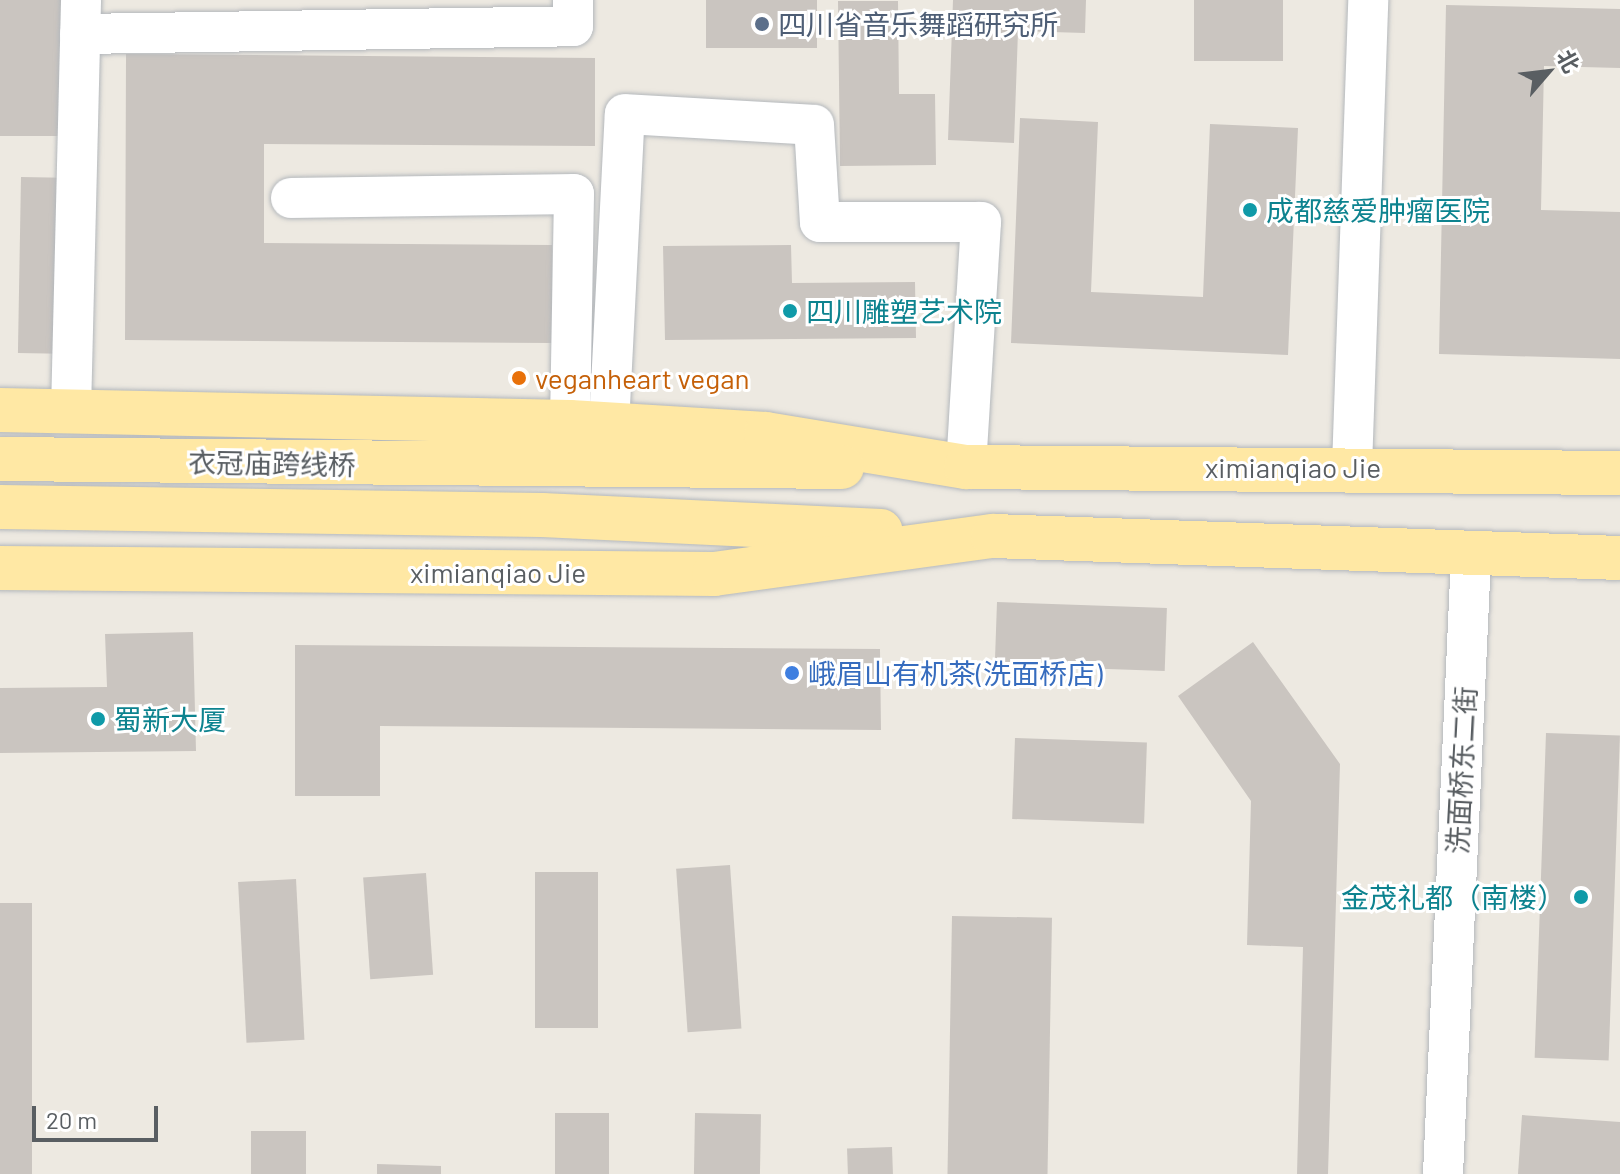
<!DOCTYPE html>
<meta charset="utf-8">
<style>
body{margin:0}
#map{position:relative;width:1620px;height:1174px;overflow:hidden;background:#ede9e1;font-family:Barlow,"Noto Sans SC",sans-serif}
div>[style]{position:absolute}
.building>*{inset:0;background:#cac5c0;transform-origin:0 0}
.roads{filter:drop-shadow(0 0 2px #b4b8bc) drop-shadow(0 0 2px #b4b8bc)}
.street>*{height:40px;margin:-20px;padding:0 20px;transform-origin:20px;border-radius:20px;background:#fff}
.primary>*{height:44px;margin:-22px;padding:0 22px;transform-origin:22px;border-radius:22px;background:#ffe8a4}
.dots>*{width:22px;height:22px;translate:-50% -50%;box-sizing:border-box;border:4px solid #fff;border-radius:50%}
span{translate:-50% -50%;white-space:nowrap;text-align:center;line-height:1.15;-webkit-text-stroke:6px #fff;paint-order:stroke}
.service-label{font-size:28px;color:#4e5e75}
.left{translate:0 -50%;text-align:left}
.culture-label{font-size:28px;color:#0d838f}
.right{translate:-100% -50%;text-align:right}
.food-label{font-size:28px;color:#c56008}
.street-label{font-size:28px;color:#595e62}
.shop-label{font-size:28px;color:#366cbe}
.north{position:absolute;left:1508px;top:32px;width:80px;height:80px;-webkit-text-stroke:6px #fff;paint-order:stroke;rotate:62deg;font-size:22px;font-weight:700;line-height:32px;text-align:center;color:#595e62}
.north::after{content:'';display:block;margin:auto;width:28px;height:36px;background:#595e62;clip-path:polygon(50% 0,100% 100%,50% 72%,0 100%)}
.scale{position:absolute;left:32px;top:1106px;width:126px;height:36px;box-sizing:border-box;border:4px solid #595e62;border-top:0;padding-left:10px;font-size:24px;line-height:28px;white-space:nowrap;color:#595e62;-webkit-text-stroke:6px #fff;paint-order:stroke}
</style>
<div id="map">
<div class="building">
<div style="left:0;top:0;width:64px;height:136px"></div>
<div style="left:706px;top:0;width:111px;height:48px"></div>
<div style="clip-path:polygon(953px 0,1086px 0,1085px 33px,1018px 31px,1014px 143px,948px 140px)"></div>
<div style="left:1194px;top:0;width:89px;height:61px"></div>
<div style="clip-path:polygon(838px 1px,898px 1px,899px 94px,935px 94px,936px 165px,840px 166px)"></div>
<div style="clip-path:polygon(1446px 5px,1620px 9px,1620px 68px,1544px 66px,1541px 210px,1620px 212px,1620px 359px,1439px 354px)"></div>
<div style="clip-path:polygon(126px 54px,595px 58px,595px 146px,264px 144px,264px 243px,552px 245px,552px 343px,125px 340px)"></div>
<div style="clip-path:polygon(1020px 118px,1098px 122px,1091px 292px,1203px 297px,1210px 124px,1298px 128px,1288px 355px,1011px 343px)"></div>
<div style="left:21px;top:177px;width:42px;height:176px;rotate:1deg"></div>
<div style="clip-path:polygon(791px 245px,792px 283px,915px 282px,916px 338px,665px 340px,663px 246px)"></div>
<div style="left:997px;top:602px;width:170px;height:63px;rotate:2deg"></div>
<div style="clip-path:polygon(193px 632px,196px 751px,0 753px,0 688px,107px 687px,105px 634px)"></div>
<div style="clip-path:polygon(1253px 642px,1340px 764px,1328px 1174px,1297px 1174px,1303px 947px,1247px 945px,1251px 801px,1178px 696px)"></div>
<div style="clip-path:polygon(295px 645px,880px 649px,881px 730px,380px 726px,380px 796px,295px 796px)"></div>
<div style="left:1546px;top:733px;width:74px;height:325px;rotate:2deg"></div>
<div style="left:1015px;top:738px;width:132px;height:81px;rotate:2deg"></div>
<div style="left:730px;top:865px;width:164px;height:54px;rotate:86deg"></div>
<div style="left:535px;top:872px;width:63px;height:156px"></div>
<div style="left:426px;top:873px;width:102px;height:63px;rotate:86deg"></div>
<div style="left:296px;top:879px;width:161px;height:58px;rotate:87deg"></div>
<div style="left:0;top:903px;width:32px;height:271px"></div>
<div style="left:952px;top:916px;width:100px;height:258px;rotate:1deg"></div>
<div style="left:555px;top:1113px;width:54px;height:61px"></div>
<div style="left:695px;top:1113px;width:66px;height:61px;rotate:1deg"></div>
<div style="clip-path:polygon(1522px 1115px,1620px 1122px,1620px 1174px,1518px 1174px)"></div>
<div style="left:251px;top:1131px;width:55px;height:43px"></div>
<div style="left:892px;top:1147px;width:27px;height:45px;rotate:88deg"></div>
<div style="clip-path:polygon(377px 1164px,441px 1166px,441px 1174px,377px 1174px)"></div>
</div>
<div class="roads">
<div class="street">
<div style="left:80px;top:34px;width:493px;rotate:-0.9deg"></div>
<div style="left:573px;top:26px;width:26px;rotate:-90deg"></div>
<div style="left:291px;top:198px;width:283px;rotate:-0.8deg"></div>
<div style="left:574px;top:194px;width:228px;rotate:91deg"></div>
<div style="left:71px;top:411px;width:411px;rotate:-88.6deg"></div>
<div style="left:609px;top:425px;width:311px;rotate:-87.1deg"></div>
<div style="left:625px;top:114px;width:189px;rotate:3.3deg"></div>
<div style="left:814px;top:125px;width:97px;rotate:86.5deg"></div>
<div style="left:820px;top:222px;width:161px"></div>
<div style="left:981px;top:222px;width:245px;rotate:93.5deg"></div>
<div style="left:1352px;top:467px;width:467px;rotate:-88deg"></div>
<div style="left:1443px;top:1174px;width:618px;rotate:-87.4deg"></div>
</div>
<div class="primary">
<div style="left:0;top:410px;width:570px;rotate:1.21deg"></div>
<div style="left:570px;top:422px;width:196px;rotate:3.5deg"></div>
<div style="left:766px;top:434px;width:203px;rotate:9.4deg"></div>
<div style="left:966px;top:467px;width:654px;rotate:0.53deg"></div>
<div style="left:0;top:459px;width:842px;rotate:0.54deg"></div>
<div style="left:0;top:507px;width:542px;rotate:0.85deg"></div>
<div style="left:542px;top:515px;width:339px;rotate:2.7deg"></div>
<div style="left:0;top:568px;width:714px;rotate:0.48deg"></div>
<div style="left:714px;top:574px;width:282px;rotate:-7.8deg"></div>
<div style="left:993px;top:536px;width:627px;rotate:2.01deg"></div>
</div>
</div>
<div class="dots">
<div style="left:762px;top:24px;background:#5c6f8a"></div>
<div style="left:1250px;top:210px;background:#0f9aa8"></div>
<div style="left:790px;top:311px;background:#0f9aa8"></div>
<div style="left:519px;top:378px;background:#e8710a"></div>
<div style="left:792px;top:673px;background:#3f7fe0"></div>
<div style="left:98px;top:719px;background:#0f9aa8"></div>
<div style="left:1581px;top:897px;background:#0f9aa8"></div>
</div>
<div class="service-label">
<span class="left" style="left:778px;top:24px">四川省音乐舞蹈研究所</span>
</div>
<div class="culture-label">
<span class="left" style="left:1266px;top:210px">成都慈爱肿瘤医院</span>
<span class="left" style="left:806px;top:311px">四川雕塑艺术院</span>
<span class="left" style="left:114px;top:719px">蜀新大厦</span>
<span class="right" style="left:1565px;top:897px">金茂礼都（南楼）</span>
</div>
<div class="food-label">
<span class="left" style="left:535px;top:378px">veganheart vegan</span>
</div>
<div class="street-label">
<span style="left:272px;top:463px;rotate:1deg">衣冠庙跨线桥</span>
<span style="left:1293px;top:467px">ximianqiao Jie</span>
<span style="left:498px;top:572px">ximianqiao Jie</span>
<span style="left:1461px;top:770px;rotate:-87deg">洗面桥东二街</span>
</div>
<div class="shop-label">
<span class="left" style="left:808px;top:673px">峨眉山有机茶(洗面桥店)</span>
</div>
<div class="north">北</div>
<div class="scale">20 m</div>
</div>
